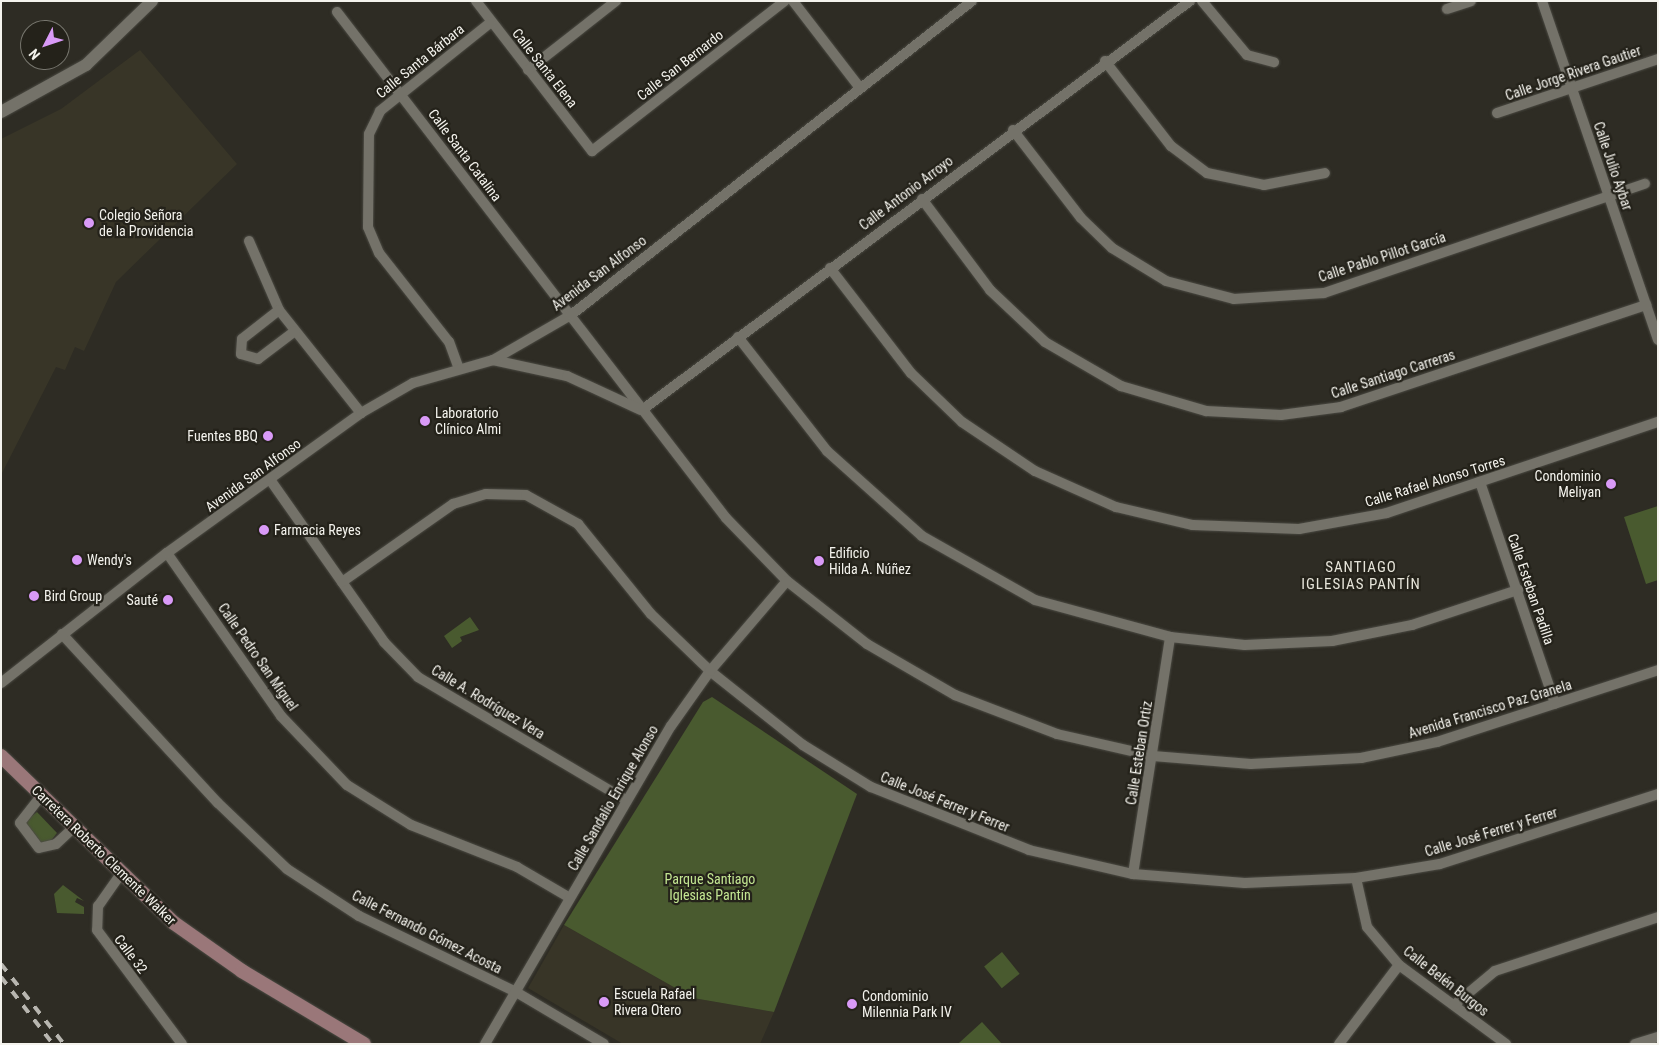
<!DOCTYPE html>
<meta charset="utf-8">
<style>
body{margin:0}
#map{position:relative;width:1659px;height:1045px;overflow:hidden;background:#2e2c24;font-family:"Roboto Condensed",sans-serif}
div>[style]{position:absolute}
.built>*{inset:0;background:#383527}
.green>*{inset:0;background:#495a2f;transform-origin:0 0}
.roads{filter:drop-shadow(0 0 1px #4b4a43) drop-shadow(0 0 1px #4b4a43)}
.minor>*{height:10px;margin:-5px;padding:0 5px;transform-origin:5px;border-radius:5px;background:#747269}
.tertiary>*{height:12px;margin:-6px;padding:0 6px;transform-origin:6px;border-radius:6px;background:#747269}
.secondary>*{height:14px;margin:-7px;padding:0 7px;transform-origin:7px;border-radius:7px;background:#9a7779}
.rail>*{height:4px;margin-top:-2px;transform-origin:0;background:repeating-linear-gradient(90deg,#b8b6b0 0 9px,transparent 0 18px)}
.dots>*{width:14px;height:14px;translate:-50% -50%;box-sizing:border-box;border:2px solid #24221a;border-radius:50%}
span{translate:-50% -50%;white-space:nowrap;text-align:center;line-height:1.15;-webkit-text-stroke:4.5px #24221a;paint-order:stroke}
.street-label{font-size:14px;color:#f4f3ed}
.poi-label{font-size:14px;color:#f4f3ed}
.left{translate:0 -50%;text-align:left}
.right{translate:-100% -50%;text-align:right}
.park-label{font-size:14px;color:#c3e692}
.neighbourhood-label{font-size:15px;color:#e6e4d9;letter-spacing:1px}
.frame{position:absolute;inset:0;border:2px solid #f4f3ed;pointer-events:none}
.north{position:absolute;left:20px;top:20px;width:50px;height:50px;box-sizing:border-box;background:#24221a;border:1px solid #77766e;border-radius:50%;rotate:229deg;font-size:14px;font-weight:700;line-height:20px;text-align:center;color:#f4f3ed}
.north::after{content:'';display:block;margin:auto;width:18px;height:22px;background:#d99af7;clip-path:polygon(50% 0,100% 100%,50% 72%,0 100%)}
</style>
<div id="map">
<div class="built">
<div style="clip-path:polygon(140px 50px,237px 164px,116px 282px,84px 351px,75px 347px,65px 370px,56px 367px,1px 475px,1px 139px,61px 109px)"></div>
<div style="clip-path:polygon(564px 925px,693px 998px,774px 1012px,760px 1044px,623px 1044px,528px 988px)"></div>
</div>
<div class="green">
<div style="clip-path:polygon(1658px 506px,1658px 580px,1646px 584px,1624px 517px)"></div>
<div style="clip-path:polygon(470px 617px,479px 630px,460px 637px,462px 641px,452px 648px,444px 636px)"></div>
<div style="clip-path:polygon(712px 697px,857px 794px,774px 1012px,693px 998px,564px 925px,703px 702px)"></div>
<div style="clip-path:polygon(37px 812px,57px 833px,49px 843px,42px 844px,27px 829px,25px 821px)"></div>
<div style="clip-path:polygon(63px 885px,84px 901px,77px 898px,75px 902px,84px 907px,84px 914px,57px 913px,54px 894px)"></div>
<div style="left:1002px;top:952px;width:28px;height:23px;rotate:51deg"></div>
<div style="clip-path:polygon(982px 1022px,1002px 1044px,960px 1044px,959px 1043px)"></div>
</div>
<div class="roads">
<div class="minor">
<div style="left:476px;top:1px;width:190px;rotate:52.3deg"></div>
<div style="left:592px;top:151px;width:244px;rotate:-37.9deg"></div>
<div style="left:793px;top:1px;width:110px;rotate:52.4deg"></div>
<div style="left:1202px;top:1px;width:70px;rotate:50.2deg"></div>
<div style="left:1247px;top:55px;width:28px;rotate:15deg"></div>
<div style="left:1542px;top:1px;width:358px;rotate:71.1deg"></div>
<div style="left:1447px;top:9px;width:25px;rotate:-18deg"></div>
<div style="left:337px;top:12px;width:638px;rotate:52.45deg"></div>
<div style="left:726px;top:518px;width:88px;rotate:45.9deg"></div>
<div style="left:787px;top:581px;width:102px;rotate:38.2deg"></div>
<div style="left:867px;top:644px;width:102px;rotate:30.1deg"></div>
<div style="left:955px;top:695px;width:109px;rotate:20.9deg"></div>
<div style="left:1057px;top:734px;width:98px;rotate:12.9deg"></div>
<div style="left:1153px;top:756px;width:98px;rotate:4.7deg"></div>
<div style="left:1251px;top:764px;width:110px;rotate:-3.1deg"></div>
<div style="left:1361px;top:758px;width:78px;rotate:-11.9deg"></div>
<div style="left:1437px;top:742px;width:232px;rotate:-18deg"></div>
<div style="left:1105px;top:61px;width:108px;rotate:52.2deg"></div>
<div style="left:1171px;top:146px;width:45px;rotate:36.9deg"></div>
<div style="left:1207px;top:173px;width:58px;rotate:11.9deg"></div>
<div style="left:1264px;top:185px;width:62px;rotate:-11.1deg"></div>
<div style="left:528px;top:70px;width:112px;rotate:-38.1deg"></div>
<div style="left:1497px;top:113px;width:170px;rotate:-18.5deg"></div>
<div style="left:1013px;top:130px;width:111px;rotate:52.3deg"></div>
<div style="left:1081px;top:218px;width:43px;rotate:44.1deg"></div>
<div style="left:1112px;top:248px;width:63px;rotate:31.4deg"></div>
<div style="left:1166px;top:281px;width:70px;rotate:14.8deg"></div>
<div style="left:1234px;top:299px;width:90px;rotate:-3.8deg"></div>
<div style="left:1324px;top:293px;width:339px;rotate:-18.8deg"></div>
<div style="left:922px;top:199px;width:114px;rotate:53.2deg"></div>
<div style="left:990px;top:290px;width:76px;rotate:43.4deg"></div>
<div style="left:1045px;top:342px;width:88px;rotate:30.1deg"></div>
<div style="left:1121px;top:386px;width:89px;rotate:16.4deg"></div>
<div style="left:1206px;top:411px;width:75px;rotate:3.1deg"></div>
<div style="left:1281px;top:415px;width:61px;rotate:-7.6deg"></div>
<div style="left:1341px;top:407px;width:322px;rotate:-18.5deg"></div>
<div style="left:249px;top:241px;width:75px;rotate:66.5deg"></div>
<div style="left:279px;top:310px;width:132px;rotate:51.5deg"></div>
<div style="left:830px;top:268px;width:133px;rotate:52.4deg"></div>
<div style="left:911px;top:373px;width:71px;rotate:43.9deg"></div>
<div style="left:962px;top:422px;width:88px;rotate:33.9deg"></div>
<div style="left:1035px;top:471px;width:89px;rotate:24deg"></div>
<div style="left:1116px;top:507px;width:79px;rotate:13.2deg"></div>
<div style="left:1193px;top:525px;width:106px;rotate:2.2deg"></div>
<div style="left:1299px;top:529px;width:89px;rotate:-10.3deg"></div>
<div style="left:1387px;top:513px;width:286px;rotate:-18.6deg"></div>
<div style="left:279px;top:310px;width:47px;rotate:141.9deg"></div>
<div style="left:242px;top:339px;width:15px;rotate:94deg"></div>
<div style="left:241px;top:354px;width:18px;rotate:16deg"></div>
<div style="left:258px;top:359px;width:46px;rotate:-37.1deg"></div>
<div style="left:738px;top:337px;width:145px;rotate:52deg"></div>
<div style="left:827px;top:451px;width:127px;rotate:41.8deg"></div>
<div style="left:922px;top:536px;width:130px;rotate:29.5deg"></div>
<div style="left:1035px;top:600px;width:140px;rotate:15.3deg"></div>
<div style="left:1170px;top:637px;width:75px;rotate:6.1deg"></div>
<div style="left:1245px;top:645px;width:87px;rotate:-2.6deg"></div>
<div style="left:1332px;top:641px;width:82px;rotate:-11.3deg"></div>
<div style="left:1412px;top:625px;width:112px;rotate:-18.3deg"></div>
<div style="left:493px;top:360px;width:76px;rotate:12.2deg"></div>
<div style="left:567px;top:376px;width:81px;rotate:24.7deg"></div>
<div style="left:459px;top:369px;width:29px;rotate:-110deg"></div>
<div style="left:449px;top:342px;width:113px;rotate:-128.2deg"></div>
<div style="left:379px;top:253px;width:28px;rotate:-113deg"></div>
<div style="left:368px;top:227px;width:93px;rotate:-89.4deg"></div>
<div style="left:369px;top:134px;width:25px;rotate:-64deg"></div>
<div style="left:380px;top:111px;width:142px;rotate:-38.7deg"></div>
<div style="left:642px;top:410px;width:684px;rotate:-36.74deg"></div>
<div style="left:271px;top:481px;width:197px;rotate:54.9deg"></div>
<div style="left:384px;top:642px;width:49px;rotate:45.8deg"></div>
<div style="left:418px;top:677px;width:242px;rotate:30.6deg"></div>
<div style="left:1480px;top:482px;width:234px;rotate:71.3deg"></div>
<div style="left:167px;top:553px;width:199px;rotate:55deg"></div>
<div style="left:281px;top:716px;width:95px;rotate:46.3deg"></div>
<div style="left:347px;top:785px;width:75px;rotate:32deg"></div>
<div style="left:411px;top:825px;width:114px;rotate:21.6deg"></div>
<div style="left:517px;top:867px;width:61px;rotate:30.3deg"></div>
<div style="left:342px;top:582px;width:136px;rotate:-35.1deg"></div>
<div style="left:453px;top:504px;width:34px;rotate:-17deg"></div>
<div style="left:486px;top:494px;width:40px;rotate:1.4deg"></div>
<div style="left:526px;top:495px;width:60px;rotate:29.1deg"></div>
<div style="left:578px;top:524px;width:116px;rotate:51deg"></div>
<div style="left:651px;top:614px;width:82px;rotate:44deg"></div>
<div style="left:710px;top:671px;width:119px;rotate:38.5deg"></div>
<div style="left:803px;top:745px;width:80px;rotate:31.7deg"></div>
<div style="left:871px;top:787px;width:170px;rotate:21.7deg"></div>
<div style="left:1029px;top:850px;width:107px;rotate:13deg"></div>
<div style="left:1133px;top:874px;width:112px;rotate:4.6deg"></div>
<div style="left:1245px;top:883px;width:111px;rotate:-2.6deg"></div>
<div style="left:1356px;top:878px;width:85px;rotate:-9.5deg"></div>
<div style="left:1440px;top:864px;width:229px;rotate:-17.8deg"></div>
<div style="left:62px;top:634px;width:230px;rotate:47.3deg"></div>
<div style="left:218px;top:803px;width:95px;rotate:43.7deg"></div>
<div style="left:287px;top:869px;width:86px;rotate:33.1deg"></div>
<div style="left:359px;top:916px;width:174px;rotate:25.8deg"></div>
<div style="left:516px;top:992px;width:102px;rotate:30.6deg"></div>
<div style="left:1px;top:683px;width:211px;rotate:-38.1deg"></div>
<div style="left:167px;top:553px;width:239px;rotate:-35.8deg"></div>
<div style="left:361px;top:413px;width:60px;rotate:-30deg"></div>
<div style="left:413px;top:383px;width:83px;rotate:-16deg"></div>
<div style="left:493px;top:360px;width:90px;rotate:-30deg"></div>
<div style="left:571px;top:315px;width:509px;rotate:-38.06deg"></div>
<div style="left:41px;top:796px;width:34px;rotate:128deg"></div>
<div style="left:20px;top:823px;width:31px;rotate:53deg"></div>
<div style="left:39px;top:848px;width:17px;rotate:-13deg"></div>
<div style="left:56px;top:844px;width:23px;rotate:-43deg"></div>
<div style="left:1133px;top:874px;width:240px;rotate:-81.1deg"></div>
<div style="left:120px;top:875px;width:38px;rotate:125deg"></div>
<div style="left:98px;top:906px;width:24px;rotate:92deg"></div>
<div style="left:97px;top:930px;width:142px;rotate:53.3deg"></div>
<div style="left:1356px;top:878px;width:50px;rotate:77.3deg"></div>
<div style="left:1367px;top:927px;width:50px;rotate:49.9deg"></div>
<div style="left:1399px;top:965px;width:133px;rotate:36.4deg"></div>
<div style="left:1454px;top:1005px;width:53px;rotate:-39.7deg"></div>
<div style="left:1495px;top:971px;width:172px;rotate:-18.3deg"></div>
<div style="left:485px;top:1044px;width:368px;rotate:-59.7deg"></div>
<div style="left:671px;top:726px;width:67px;rotate:-54.7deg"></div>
<div style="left:710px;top:671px;width:118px;rotate:-49.5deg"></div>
<div style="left:1339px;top:1044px;width:99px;rotate:-52.8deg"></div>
<div style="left:1635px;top:1044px;width:24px;rotate:-17deg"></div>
</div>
<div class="tertiary">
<div style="left:1px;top:112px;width:97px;rotate:-28.9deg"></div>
<div style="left:86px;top:65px;width:92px;rotate:-44.1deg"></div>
</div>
<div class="secondary">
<div style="left:1px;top:756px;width:240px;rotate:44deg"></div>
<div style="left:174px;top:923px;width:83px;rotate:35.2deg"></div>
<div style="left:242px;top:971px;width:142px;rotate:30.9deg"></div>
</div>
</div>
<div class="rail">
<div style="left:1px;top:964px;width:102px;rotate:51.8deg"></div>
<div style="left:1px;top:977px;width:85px;rotate:52.2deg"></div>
</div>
<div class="dots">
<div style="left:89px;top:223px;background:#d99af7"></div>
<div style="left:425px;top:421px;background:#d99af7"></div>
<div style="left:268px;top:436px;background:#d99af7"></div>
<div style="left:1611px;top:484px;background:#d99af7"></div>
<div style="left:264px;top:530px;background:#d99af7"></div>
<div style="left:77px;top:560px;background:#d99af7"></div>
<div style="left:819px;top:561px;background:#d99af7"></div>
<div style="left:34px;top:596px;background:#d99af7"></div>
<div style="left:168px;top:600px;background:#d99af7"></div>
<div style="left:604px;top:1002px;background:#d99af7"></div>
<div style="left:852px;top:1004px;background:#d99af7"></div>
</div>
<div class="street-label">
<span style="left:420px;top:61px;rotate:-39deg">Calle Santa Bárbara</span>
<span style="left:680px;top:65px;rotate:-38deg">Calle San Bernardo</span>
<span style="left:545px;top:68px;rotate:52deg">Calle Santa Elena</span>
<span style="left:1573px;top:73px;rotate:-19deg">Calle Jorge Rivera Gautier</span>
<span style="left:465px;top:155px;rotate:53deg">Calle Santa Catalina</span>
<span style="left:1613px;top:166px;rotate:71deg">Calle Julio Aybar</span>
<span style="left:906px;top:193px;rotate:-37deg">Calle Antonio Arroyo</span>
<span style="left:1382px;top:257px;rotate:-18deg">Calle Pablo Pillot García</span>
<span style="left:599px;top:273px;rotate:-37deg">Avenida San Alfonso</span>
<span style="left:1393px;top:374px;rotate:-18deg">Calle Santiago Carreras</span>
<span style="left:253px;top:475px;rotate:-36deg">Avenida San Alfonso</span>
<span style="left:1435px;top:481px;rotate:-17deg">Calle Rafael Alonso Torres</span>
<span style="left:1531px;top:589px;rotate:71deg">Calle Esteban Padilla</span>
<span style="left:258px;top:657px;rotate:55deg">Calle Pedro San Miguel</span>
<span style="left:488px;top:702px;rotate:31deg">Calle A. Rodríguez Vera</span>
<span style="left:1490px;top:709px;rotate:-17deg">Avenida Francisco Paz Granela</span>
<span style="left:1139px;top:753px;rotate:-81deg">Calle Esteban Ortiz</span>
<span style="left:613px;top:798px;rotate:-60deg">Calle Sandalio Enrique Alonso</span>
<span style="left:945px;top:802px;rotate:22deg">Calle José Ferrer y Ferrer</span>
<span style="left:1491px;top:832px;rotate:-17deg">Calle José Ferrer y Ferrer</span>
<span style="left:104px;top:855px;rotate:44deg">Carretera Roberto Clemente Walker</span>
<span style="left:427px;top:932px;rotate:27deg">Calle Fernando Gómez Acosta</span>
<span style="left:131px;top:954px;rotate:53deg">Calle 32</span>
<span style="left:1446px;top:981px;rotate:38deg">Calle Belén Burgos</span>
</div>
<div class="poi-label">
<span class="left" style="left:99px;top:223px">Colegio Señora<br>de la Providencia</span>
<span class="left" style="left:435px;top:421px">Laboratorio<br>Clínico Almi</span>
<span class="right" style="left:258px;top:436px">Fuentes BBQ</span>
<span class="right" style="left:1601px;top:484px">Condominio<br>Meliyan</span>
<span class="left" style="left:274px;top:530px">Farmacia Reyes</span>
<span class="left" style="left:829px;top:561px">Edificio<br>Hilda A. Núñez</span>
<span class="left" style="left:87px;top:560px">Wendy's</span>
<span class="left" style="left:44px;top:596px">Bird Group</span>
<span class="right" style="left:158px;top:600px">Sauté</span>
<span class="left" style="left:614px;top:1002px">Escuela Rafael<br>Rivera Otero</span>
<span class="left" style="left:862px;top:1004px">Condominio<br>Milennia Park IV</span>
</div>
<div class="park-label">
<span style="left:710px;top:887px">Parque Santiago<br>Iglesias Pantín</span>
</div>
<div class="neighbourhood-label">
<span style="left:1361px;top:576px">SANTIAGO<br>IGLESIAS PANTÍN</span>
</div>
<div class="frame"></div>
<div class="north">N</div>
</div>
